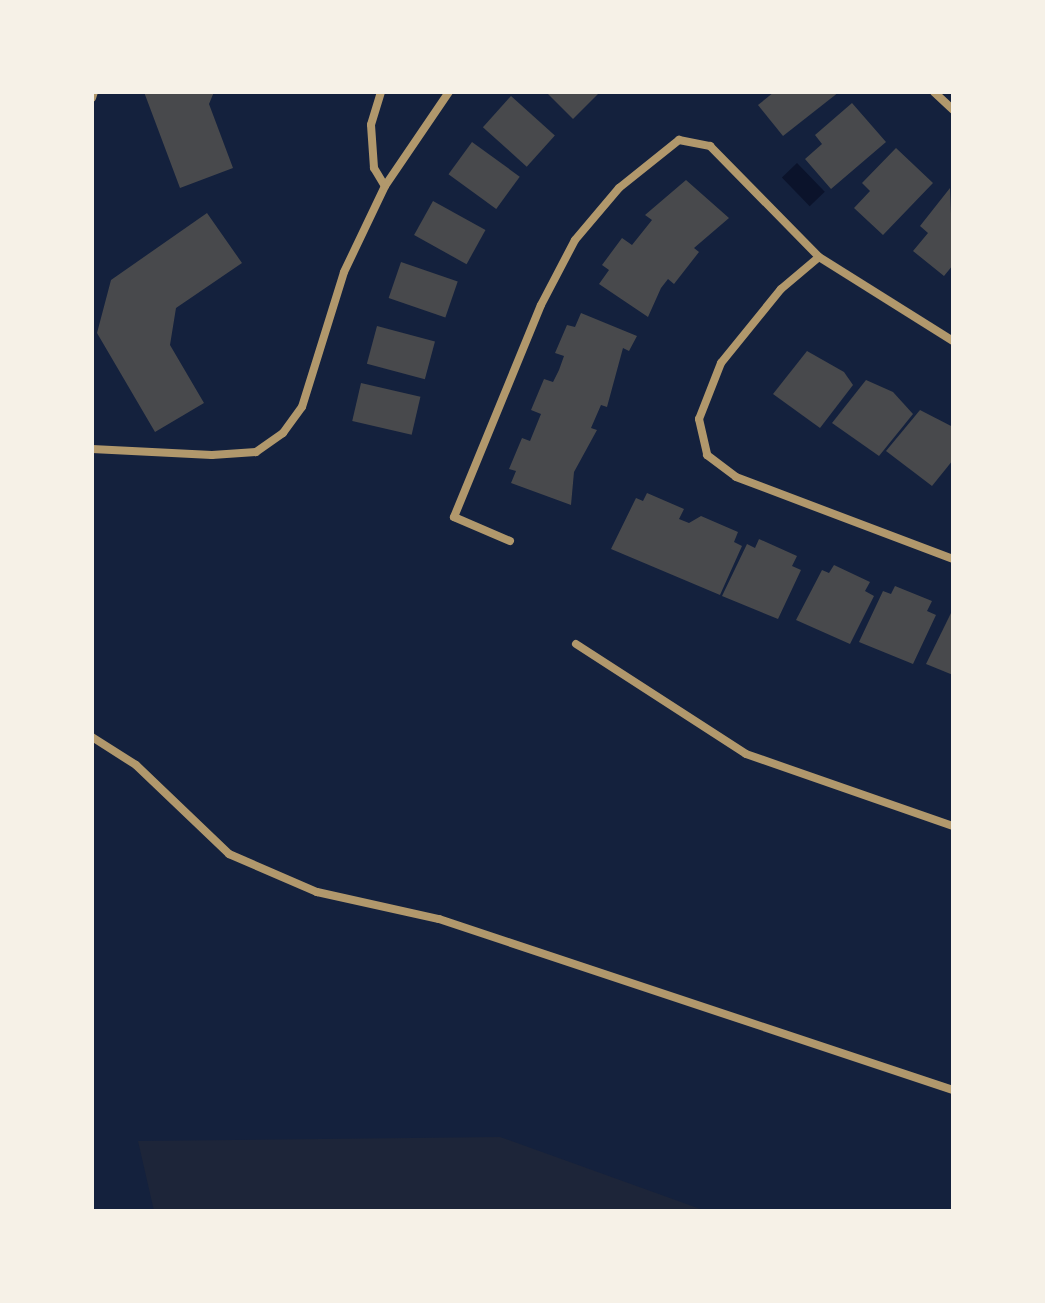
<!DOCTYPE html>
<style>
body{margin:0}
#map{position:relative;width:1045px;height:1303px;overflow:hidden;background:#14213d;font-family:"Archivo Narrow",sans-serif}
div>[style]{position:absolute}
.green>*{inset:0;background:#1d2539}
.water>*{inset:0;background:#0b132b;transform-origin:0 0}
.building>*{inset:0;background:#48494c;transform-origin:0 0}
.minor>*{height:8px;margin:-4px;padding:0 4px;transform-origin:4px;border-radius:4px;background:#b1986c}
span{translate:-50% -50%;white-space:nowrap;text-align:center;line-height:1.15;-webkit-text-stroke:6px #f6f1e7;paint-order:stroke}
.frame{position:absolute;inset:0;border:94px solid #f6f1e7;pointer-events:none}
</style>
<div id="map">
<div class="green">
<div style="clip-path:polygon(500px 1137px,706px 1211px,154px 1211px,138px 1141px)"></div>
</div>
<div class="water">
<div style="left:797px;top:163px;width:40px;height:21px;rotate:46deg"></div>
</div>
<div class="building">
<div style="clip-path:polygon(144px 92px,214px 92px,209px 104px,233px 168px,180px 188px)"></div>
<div style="clip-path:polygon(546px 92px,600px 92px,573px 119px)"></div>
<div style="clip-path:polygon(774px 92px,839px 92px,783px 136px,758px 105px)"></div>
<div style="left:511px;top:96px;width:59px;height:42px;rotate:42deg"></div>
<div style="clip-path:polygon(852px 103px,886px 142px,831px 189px,805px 159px,822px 144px,815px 135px)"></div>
<div style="left:472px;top:142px;width:59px;height:40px;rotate:36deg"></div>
<div style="clip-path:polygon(896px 148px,933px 183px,883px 235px,854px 208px,870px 191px,862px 183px)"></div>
<div style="clip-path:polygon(686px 180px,729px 218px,694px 248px,699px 252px,674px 284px,668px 279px,661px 288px,648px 317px,599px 284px,609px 270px,602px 265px,622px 238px,632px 245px,652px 220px,645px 215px)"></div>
<div style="clip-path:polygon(950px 188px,953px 265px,944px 276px,913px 251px,928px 233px,920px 226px)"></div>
<div style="left:433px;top:201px;width:60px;height:39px;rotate:29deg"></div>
<div style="clip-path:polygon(207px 213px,242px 263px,176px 308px,170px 345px,204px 403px,155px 432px,97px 333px,111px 280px)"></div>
<div style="left:401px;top:262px;width:60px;height:38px;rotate:19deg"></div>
<div style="clip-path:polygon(581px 313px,637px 336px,629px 351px,623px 348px,607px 407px,601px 405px,591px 428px,597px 430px,574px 472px,571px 505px,511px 483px,516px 471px,509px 469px,522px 438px,530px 441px,541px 414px,531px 410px,544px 379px,553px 382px,559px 370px,564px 356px,555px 353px,567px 325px,575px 327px)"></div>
<div style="left:377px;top:326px;width:60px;height:39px;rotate:15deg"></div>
<div style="clip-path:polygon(807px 351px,844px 372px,853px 385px,820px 428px,773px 394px)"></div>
<div style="clip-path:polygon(866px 380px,893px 392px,913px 414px,879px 456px,832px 423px)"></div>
<div style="left:361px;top:383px;width:61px;height:39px;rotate:13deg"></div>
<div style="clip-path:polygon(920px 410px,953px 427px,953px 460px,932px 486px,886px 451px)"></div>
<div style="clip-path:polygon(647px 493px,684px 509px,679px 519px,689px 523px,701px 516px,738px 532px,734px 542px,742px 546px,720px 595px,611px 549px,636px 498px,643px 501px)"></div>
<div style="clip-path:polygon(759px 539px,797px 556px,792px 566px,801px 570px,778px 619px,722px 596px,747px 544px,755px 548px)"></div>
<div style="clip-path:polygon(834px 565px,870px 582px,865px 591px,874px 596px,850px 644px,796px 620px,822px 570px,829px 573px)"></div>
<div style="clip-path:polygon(895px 586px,932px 601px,927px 611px,936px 615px,913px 664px,859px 642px,883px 591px,891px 594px)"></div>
<div style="clip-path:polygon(951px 613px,953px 614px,953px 675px,926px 664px)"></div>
</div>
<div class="minor">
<div style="left:381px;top:92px;width:34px;rotate:107deg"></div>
<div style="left:371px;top:125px;width:43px;rotate:86deg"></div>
<div style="left:374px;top:168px;width:21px;rotate:59deg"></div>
<div style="left:934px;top:92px;width:26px;rotate:43deg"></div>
<div style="left:92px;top:98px;width:6px;rotate:-72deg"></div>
<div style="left:953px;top:341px;width:158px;rotate:-147.9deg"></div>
<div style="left:819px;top:257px;width:50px;rotate:139.9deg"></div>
<div style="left:781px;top:289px;width:95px;rotate:129deg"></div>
<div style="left:721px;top:363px;width:60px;rotate:111.4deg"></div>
<div style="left:699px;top:419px;width:37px;rotate:77deg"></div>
<div style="left:707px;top:455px;width:36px;rotate:37deg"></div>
<div style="left:736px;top:477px;width:232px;rotate:20.7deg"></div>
<div style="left:92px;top:449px;width:120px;rotate:2.9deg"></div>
<div style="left:212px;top:455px;width:44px;rotate:-3.9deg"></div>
<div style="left:256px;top:452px;width:33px;rotate:-35deg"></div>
<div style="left:283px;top:433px;width:32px;rotate:-54deg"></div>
<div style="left:302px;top:407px;width:141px;rotate:-72.7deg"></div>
<div style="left:344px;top:272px;width:95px;rotate:-64.5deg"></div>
<div style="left:385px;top:186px;width:114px;rotate:-55.8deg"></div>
<div style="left:510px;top:541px;width:61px;rotate:-156.8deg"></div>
<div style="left:454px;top:517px;width:229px;rotate:-67.7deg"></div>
<div style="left:541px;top:305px;width:73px;rotate:-62.4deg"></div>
<div style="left:575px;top:240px;width:68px;rotate:-49.8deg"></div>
<div style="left:619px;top:188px;width:77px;rotate:-38.7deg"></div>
<div style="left:679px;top:140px;width:32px;rotate:11deg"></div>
<div style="left:710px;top:146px;width:156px;rotate:45.5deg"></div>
<div style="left:576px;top:644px;width:202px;rotate:32.9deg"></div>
<div style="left:746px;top:754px;width:219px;rotate:19.2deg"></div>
<div style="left:92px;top:737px;width:52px;rotate:32.5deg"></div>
<div style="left:136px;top:765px;width:129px;rotate:43.7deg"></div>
<div style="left:229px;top:854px;width:96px;rotate:23.4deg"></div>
<div style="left:317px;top:892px;width:125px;rotate:12.5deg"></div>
<div style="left:439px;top:919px;width:542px;rotate:18.4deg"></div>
</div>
<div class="frame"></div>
</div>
